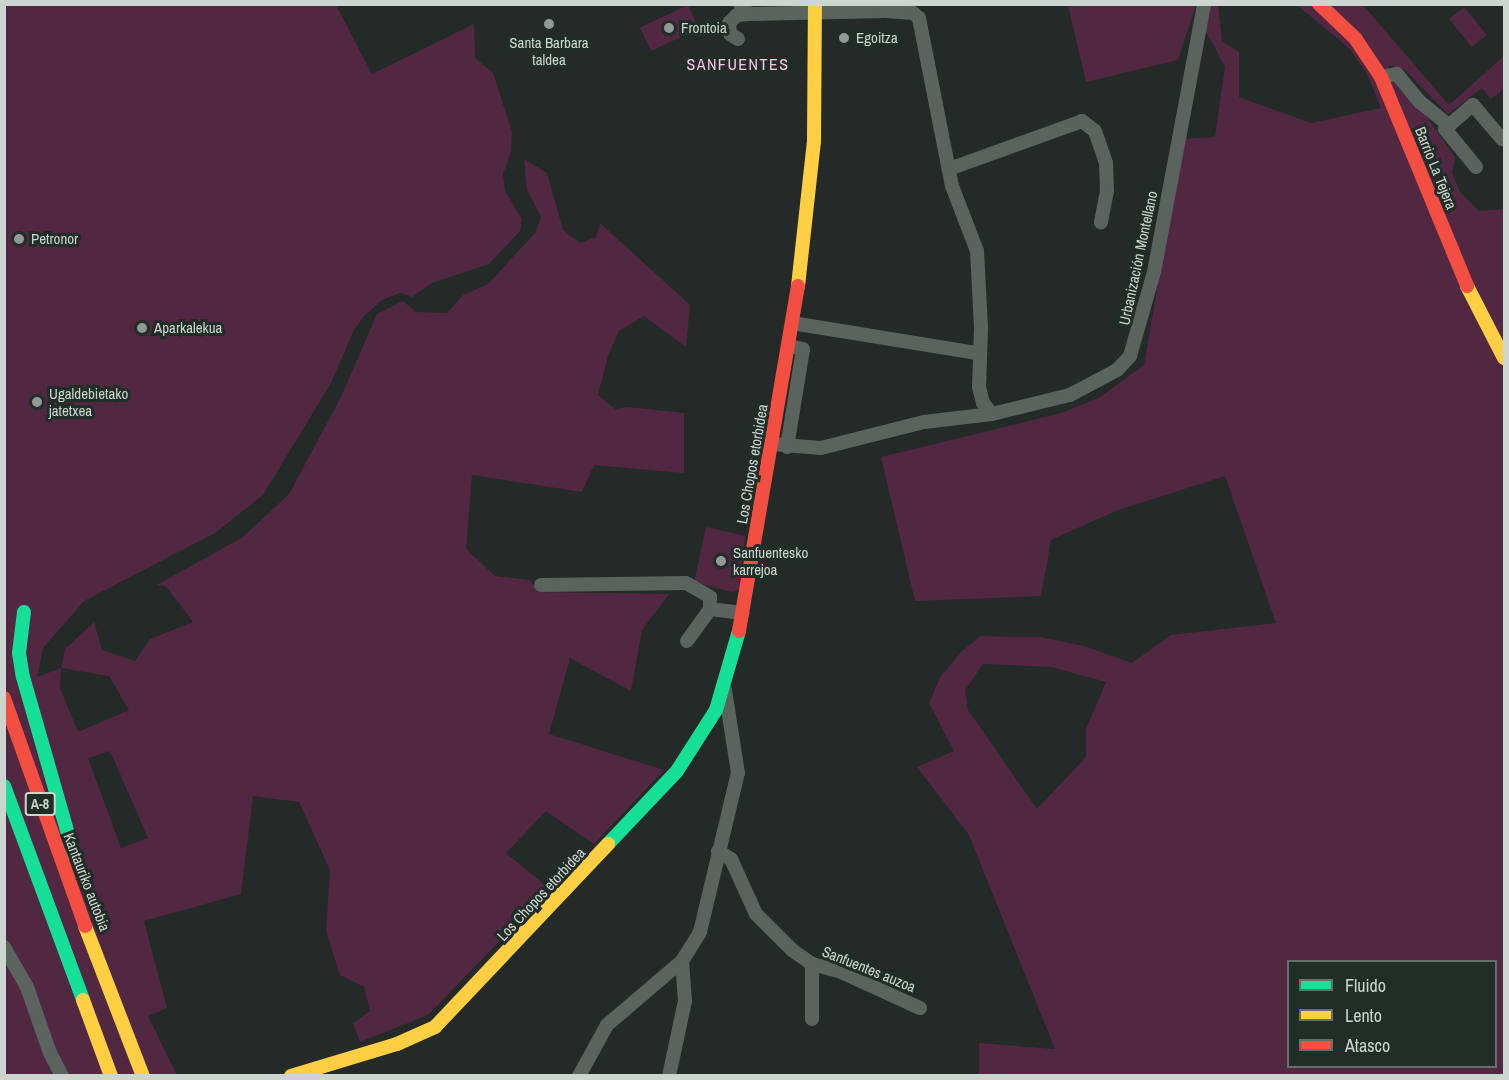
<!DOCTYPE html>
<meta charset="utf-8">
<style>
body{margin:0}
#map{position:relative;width:1509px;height:1080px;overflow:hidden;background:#242a27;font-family:"Archivo Narrow",sans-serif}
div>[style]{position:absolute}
.green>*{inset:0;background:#522742;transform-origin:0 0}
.street>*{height:14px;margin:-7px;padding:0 7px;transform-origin:7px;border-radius:7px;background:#5a635e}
.fast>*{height:14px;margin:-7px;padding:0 7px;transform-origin:7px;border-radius:7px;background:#16e098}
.slow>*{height:14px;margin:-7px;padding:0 7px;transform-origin:7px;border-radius:7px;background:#ffcf43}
.jam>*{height:14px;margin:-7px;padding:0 7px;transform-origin:7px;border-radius:7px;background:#f24e42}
.dots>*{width:16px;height:16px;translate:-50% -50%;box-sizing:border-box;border:3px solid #212d27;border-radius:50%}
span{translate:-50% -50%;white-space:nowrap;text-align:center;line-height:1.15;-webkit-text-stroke:6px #212d27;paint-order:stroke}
.shield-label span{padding:2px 4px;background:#212d27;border:2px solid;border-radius:4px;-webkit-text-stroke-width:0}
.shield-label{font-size:14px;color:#cdd5d1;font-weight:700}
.poi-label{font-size:15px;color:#cdd5d1}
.left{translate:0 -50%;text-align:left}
.street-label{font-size:15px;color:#cdd5d1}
.neighbourhood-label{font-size:16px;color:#ffc3e5;letter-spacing:1.5px}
.frame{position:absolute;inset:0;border:6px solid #cdd5d1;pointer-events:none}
.legend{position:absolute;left:1287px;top:960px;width:210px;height:108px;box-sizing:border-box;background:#212d27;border:2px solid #66706b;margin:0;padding:8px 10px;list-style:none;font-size:18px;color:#cdd5d1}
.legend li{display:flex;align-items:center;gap:12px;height:30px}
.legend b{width:30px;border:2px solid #66706b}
</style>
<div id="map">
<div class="green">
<div style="clip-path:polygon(evenodd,5px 5px,336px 5px,372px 74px,474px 24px,475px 58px,493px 73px,512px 132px,511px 151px,503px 174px,505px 191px,522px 219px,520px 231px,489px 264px,432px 283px,412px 297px,400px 293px,382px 300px,364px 316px,353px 332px,331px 383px,263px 495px,215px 533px,84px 601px,43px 648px,37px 677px,61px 668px,65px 649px,94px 622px,102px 650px,135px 661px,150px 639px,193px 622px,166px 586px,157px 585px,243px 537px,289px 494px,341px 397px,377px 314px,403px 301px,416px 312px,447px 313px,463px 295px,488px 284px,536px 232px,541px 217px,527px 190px,524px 159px,547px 173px,563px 230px,580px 243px,596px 237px,600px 223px,690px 305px,686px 347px,644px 316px,619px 331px,608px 356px,598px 395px,615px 409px,628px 407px,684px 413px,684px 473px,594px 465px,582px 492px,472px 475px,466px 549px,495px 576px,530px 580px,537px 592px,669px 594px,642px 630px,631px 691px,570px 658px,549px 734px,664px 770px,594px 844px,546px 811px,506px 853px,550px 889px,428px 1015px,360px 1042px,353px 1023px,370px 1011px,364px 987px,340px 975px,326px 931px,330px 870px,299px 802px,253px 796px,241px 894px,144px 921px,167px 1008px,148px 1016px,177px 1075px,5px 1076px,5px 5px,61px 668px,109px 676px,129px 710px,78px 732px,60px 688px,61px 668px,5px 5px,110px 751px,148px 838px,121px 848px,88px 758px,110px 751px)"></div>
<div style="left:688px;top:5px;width:26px;height:53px;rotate:65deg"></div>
<div style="clip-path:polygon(1068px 5px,1068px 4px,1196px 5px,1178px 60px,1086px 82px)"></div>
<div style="clip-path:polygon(evenodd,1209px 5px,1218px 5px,1222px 41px,1239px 52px,1239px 97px,1311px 123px,1381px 108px,1366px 72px,1350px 49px,1297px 5px,1363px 5px,1449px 105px,1504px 56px,1504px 89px,1491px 99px,1482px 88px,1448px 114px,1404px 69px,1388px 65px,1393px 79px,1402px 82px,1455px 157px,1452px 173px,1460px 192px,1479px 211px,1504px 209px,1504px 1075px,979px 1075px,979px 1043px,1055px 1049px,969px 835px,917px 767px,954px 751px,929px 703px,941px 676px,962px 651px,981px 636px,1040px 637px,1084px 646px,1132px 663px,1171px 635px,1276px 623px,1225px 476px,1118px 510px,1051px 540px,1041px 596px,915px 601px,881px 457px,1062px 413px,1100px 397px,1144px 365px,1183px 139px,1215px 137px,1225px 66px,1205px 30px,1209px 5px,983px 664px,1051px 667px,1106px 682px,1086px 729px,1086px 757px,1037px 809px,968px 710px,965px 690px,983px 664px,1209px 5px,1288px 962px,1496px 962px,1496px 1066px,1288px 1066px,1288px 962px)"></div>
<div style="left:1464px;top:7px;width:36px;height:19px;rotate:51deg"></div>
<div style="clip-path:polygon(706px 527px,745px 536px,739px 589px,733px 592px,694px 582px)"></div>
</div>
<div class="street">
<div style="left:740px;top:4px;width:13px;rotate:48deg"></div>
<div style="left:749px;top:14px;width:136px;rotate:-1.3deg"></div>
<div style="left:885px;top:11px;width:28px;rotate:4deg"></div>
<div style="left:913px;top:13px;width:8px;rotate:40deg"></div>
<div style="left:919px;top:18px;width:171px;rotate:78.9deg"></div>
<div style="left:952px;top:186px;width:70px;rotate:69deg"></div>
<div style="left:977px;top:251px;width:77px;rotate:87deg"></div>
<div style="left:981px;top:328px;width:59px;rotate:91.9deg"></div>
<div style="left:979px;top:387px;width:16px;rotate:76deg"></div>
<div style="left:983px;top:403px;width:14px;rotate:51deg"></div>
<div style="left:992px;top:414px;width:80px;rotate:-13.7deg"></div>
<div style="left:1070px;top:395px;width:53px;rotate:-28deg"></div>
<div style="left:1117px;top:370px;width:19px;rotate:-47deg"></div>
<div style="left:1130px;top:356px;width:87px;rotate:-74.1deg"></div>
<div style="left:1154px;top:272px;width:273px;rotate:-79.4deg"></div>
<div style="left:738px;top:39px;width:9px;rotate:-148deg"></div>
<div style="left:730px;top:34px;width:11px;rotate:-95deg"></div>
<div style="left:729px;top:23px;width:11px;rotate:-45deg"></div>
<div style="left:737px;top:15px;width:12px;rotate:-5deg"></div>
<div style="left:1381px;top:77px;width:16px;rotate:-11deg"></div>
<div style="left:1397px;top:74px;width:36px;rotate:51deg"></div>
<div style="left:1420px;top:102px;width:38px;rotate:39deg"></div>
<div style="left:1476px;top:167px;width:49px;rotate:-129.2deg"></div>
<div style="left:1445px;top:129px;width:37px;rotate:-41deg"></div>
<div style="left:1473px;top:105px;width:45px;rotate:49.5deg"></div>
<div style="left:949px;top:169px;width:141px;rotate:-19.8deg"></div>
<div style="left:1082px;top:121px;width:16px;rotate:38deg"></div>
<div style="left:1095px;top:131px;width:34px;rotate:71deg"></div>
<div style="left:1106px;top:163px;width:28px;rotate:88deg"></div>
<div style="left:1107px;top:191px;width:32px;rotate:101deg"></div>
<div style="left:792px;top:323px;width:188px;rotate:9.2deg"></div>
<div style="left:772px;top:444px;width:49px;rotate:4.7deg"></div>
<div style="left:821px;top:448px;width:106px;rotate:-14.2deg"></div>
<div style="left:924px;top:422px;width:68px;rotate:-6.7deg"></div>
<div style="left:787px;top:447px;width:99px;rotate:-80.7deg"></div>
<div style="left:803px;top:349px;width:14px;rotate:-168deg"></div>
<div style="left:541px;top:585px;width:145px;rotate:-0.8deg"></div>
<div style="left:686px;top:583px;width:28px;rotate:30deg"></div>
<div style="left:710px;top:597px;width:12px;rotate:90deg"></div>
<div style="left:687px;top:641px;width:39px;rotate:-54deg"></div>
<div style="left:710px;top:609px;width:33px;rotate:7deg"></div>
<div style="left:718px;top:851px;width:15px;rotate:32deg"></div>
<div style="left:731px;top:859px;width:60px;rotate:65.6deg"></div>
<div style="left:756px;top:914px;width:51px;rotate:45deg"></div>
<div style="left:792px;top:950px;width:24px;rotate:35deg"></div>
<div style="left:812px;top:964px;width:30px;rotate:15deg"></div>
<div style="left:841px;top:972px;width:87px;rotate:24.5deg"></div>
<div style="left:4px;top:947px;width:46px;rotate:60.1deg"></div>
<div style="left:27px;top:987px;width:70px;rotate:70.8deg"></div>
<div style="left:50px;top:1053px;width:26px;rotate:62deg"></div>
<div style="left:812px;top:964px;width:55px;rotate:90deg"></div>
<div style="left:579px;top:1076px;width:58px;rotate:-61.2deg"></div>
<div style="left:607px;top:1025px;width:99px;rotate:-40.5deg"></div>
<div style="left:682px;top:961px;width:34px;rotate:-58deg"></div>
<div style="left:700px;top:932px;width:163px;rotate:-76.6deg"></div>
<div style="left:738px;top:773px;width:84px;rotate:-98.9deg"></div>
<div style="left:669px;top:1076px;width:77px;rotate:-78deg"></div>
<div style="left:685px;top:1001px;width:40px;rotate:-94.3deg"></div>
</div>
<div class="fast">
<div style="left:24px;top:612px;width:41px;rotate:97deg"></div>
<div style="left:19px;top:653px;width:24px;rotate:81deg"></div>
<div style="left:23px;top:677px;width:185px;rotate:74deg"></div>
<div style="left:4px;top:786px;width:228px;rotate:69.7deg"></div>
<div style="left:608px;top:844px;width:100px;rotate:-46.6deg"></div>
<div style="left:677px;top:771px;width:72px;rotate:-57.4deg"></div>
<div style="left:716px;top:710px;width:82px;rotate:-73.8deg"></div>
</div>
<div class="slow">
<div style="left:798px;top:286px;width:146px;rotate:-83.7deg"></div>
<div style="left:814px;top:141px;width:137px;rotate:-89.6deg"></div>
<div style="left:1467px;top:286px;width:81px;rotate:62.8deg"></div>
<div style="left:85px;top:926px;width:161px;rotate:68.9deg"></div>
<div style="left:83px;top:1000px;width:81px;rotate:69.8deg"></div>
<div style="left:291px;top:1076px;width:111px;rotate:-16.8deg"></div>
<div style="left:397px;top:1044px;width:42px;rotate:-24.1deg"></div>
<div style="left:435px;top:1027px;width:252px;rotate:-46.6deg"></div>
</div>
<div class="jam">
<div style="left:1319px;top:4px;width:50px;rotate:43.4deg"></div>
<div style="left:1355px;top:38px;width:47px;rotate:56.3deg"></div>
<div style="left:1381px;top:77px;width:226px;rotate:67.6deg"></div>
<div style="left:739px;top:631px;width:350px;rotate:-80.3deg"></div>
<div style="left:4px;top:698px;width:242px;rotate:70.4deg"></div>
</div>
<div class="dots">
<div style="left:549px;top:24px;background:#929996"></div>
<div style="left:669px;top:28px;background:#929996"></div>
<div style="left:844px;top:38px;background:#929996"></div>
<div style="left:19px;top:239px;background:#929996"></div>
<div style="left:142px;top:328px;background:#929996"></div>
<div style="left:37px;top:402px;background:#929996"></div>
<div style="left:721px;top:561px;background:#929996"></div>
</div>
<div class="shield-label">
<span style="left:40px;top:804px">A-8</span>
</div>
<div class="poi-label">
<span class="left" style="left:681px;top:28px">Frontoia</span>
<span class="left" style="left:856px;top:38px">Egoitza</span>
<span style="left:549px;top:51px">Santa Barbara<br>taldea</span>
<span class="left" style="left:31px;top:239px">Petronor</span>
<span class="left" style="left:154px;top:328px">Aparkalekua</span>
<span class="left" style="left:49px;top:402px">Ugaldebietako<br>jatetxea</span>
<span class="left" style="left:733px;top:561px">Sanfuentesko<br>karrejoa</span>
</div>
<div class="street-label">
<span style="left:1436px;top:168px;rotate:68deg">Barrio La Tejera</span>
<span style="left:1138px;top:258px;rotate:-78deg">Urbanización Montellano</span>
<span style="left:752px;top:464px;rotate:-80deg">Los Chopos etorbidea</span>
<span style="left:87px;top:882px;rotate:69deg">Kantauriko autobia</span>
<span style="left:541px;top:894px;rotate:-47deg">Los Chopos etorbidea</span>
<span style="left:869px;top:969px;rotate:22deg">Sanfuentes auzoa</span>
</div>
<div class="neighbourhood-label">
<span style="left:738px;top:64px">SANFUENTES</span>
</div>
<div class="frame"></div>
<ul class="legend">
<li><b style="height:8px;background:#16e098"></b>Fluido</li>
<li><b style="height:8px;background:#ffcf43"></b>Lento</li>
<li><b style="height:8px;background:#f24e42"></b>Atasco</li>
</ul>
</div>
